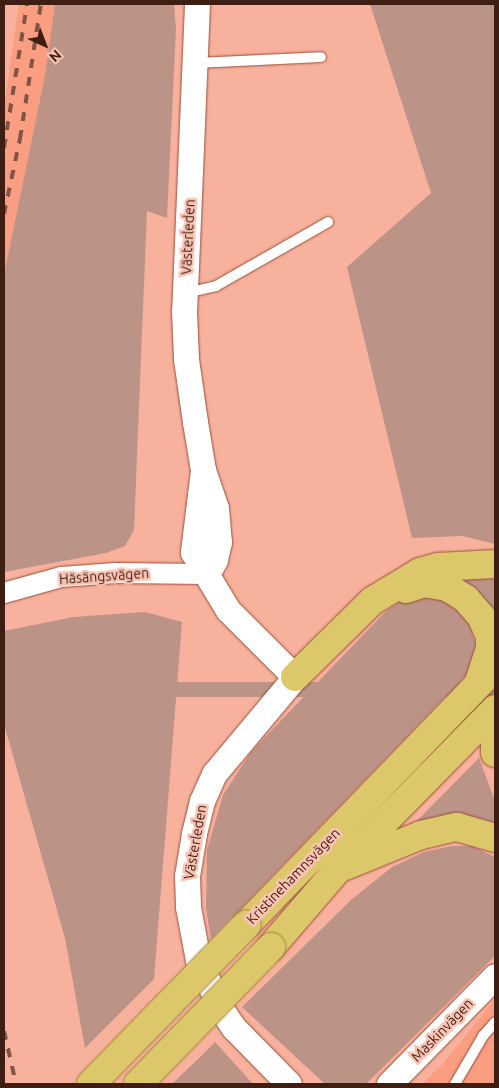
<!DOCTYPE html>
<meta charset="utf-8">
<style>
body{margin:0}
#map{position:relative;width:499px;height:1088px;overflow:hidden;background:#f7b19c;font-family:Ubuntu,sans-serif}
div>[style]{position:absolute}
.built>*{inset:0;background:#fb9d81}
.green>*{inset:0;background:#bc9387;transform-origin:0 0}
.roads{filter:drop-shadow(0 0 1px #9c4e37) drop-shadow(0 0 1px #9c4e37)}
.service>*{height:10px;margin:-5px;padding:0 5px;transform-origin:5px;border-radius:5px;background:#fff}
.minor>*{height:20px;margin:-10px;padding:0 10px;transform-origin:10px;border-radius:10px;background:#fff}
.tertiary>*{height:25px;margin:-12.5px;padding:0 12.5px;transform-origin:12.5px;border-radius:12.5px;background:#fff}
.trunk>*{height:28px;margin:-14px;padding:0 14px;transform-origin:14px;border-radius:14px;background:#dcc86b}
.rail>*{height:4px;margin-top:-2px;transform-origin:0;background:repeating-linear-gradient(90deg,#825446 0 9px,transparent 0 18px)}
.bridges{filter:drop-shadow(0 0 1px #9f8434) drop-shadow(0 0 1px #9f8434)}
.trunk-bridge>*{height:28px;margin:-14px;padding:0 14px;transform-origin:14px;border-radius:14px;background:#dcc86b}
span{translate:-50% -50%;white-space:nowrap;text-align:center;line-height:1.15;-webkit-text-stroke:5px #f9c3b3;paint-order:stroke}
.street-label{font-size:14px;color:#3e1d13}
.frame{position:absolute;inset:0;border:5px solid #3e1d13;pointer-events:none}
.north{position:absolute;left:20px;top:20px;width:50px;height:50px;-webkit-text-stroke:4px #f9c3b3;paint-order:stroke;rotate:137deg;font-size:14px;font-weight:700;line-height:20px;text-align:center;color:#3e1d13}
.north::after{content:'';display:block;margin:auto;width:18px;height:22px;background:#3e1d13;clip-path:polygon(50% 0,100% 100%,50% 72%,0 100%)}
</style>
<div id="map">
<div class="built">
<div style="clip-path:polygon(19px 4px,55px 4px,45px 75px,4px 275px,4px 107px)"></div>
<div style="clip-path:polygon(495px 999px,495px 1084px,422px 1084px,443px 1064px)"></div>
</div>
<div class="green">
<div style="clip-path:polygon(55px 4px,174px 4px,176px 29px,167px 218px,147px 211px,134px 530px,125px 546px,106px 553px,4px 572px,4px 275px,45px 75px)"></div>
<div style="clip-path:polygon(370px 4px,495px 4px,495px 544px,462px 536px,412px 538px,347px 267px,431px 193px)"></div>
<div style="clip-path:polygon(463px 573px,495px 574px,495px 624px,457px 583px)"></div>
<div style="clip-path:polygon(419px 596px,435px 597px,453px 605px,467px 617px,476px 645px,476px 656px,469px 672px,211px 939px,206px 909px,207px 850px,223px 795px,251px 752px,385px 612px,401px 601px)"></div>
<div style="clip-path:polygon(145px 612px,182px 622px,154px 979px,85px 1048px,65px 938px,4px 724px,4px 631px,73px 617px)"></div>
<div style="left:495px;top:682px;width:15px;height:381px;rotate:90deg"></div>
<div style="clip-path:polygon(479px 758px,495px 801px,495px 827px,411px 827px)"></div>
<div style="clip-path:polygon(452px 846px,472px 846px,495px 857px,495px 956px,366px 1084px,325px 1084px,242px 1007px,351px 900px,392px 867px,424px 852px)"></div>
<div style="clip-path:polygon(215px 1042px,253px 1084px,172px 1084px,199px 1058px)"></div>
</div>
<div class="roads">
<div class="service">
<div style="left:196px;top:63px;width:125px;rotate:-2.7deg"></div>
<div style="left:186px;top:293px;width:31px;rotate:-13deg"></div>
<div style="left:216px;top:286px;width:129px;rotate:-29.7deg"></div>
<div style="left:455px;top:1084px;width:56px;rotate:-59.7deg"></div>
<div style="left:483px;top:1036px;width:18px;rotate:-49deg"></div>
</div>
<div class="minor">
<div style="left:4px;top:593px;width:59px;rotate:-15.7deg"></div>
<div style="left:61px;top:577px;width:55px;rotate:-4.2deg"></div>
<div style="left:116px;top:573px;width:91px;rotate:0.6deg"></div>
</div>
<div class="tertiary">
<div style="left:197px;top:4px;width:307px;rotate:92.4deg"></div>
<div style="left:184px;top:311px;width:48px;rotate:87.6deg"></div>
<div style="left:186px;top:359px;width:64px;rotate:81.9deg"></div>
<div style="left:195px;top:422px;width:49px;rotate:80.5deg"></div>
<div style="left:203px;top:470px;width:40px;rotate:71.1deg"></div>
<div style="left:216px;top:508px;width:34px;rotate:85deg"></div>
<div style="left:219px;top:542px;width:18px;rotate:103deg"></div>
<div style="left:215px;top:560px;width:16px;rotate:120deg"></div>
<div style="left:203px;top:470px;width:83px;rotate:97deg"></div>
<div style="left:193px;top:552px;width:68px;rotate:58.9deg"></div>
<div style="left:228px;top:610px;width:95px;rotate:45deg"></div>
<div style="left:295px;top:677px;width:126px;rotate:129.9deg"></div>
<div style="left:214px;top:774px;width:30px;rotate:114deg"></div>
<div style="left:202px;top:801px;width:34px;rotate:104deg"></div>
<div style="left:194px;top:834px;width:43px;rotate:99.5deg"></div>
<div style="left:187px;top:876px;width:31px;rotate:88deg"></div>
<div style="left:188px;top:907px;width:54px;rotate:79.3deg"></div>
<div style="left:198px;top:960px;width:54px;rotate:64.9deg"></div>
<div style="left:221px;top:1009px;width:23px;rotate:56deg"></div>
<div style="left:234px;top:1028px;width:78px;rotate:45.5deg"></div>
<div style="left:389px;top:1084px;width:151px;rotate:-45.5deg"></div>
</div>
<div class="trunk">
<div style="left:406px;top:589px;width:19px;rotate:-18deg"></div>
<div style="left:424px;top:583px;width:23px;rotate:10deg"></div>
<div style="left:447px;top:587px;width:22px;rotate:32deg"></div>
<div style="left:466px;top:599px;width:23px;rotate:49deg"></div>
<div style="left:481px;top:616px;width:22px;rotate:66deg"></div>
<div style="left:490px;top:636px;width:12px;rotate:90deg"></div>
<div style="left:490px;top:648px;width:38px;rotate:108deg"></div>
<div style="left:295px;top:677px;width:108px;rotate:-44.6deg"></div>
<div style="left:372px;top:601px;width:56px;rotate:-31.1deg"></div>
<div style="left:420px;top:572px;width:19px;rotate:-16deg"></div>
<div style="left:438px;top:567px;width:57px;rotate:-3deg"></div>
<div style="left:495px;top:744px;width:9px;rotate:90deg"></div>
<div style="left:345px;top:866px;width:82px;rotate:-22.2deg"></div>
<div style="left:421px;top:835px;width:37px;rotate:-13deg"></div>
<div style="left:457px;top:827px;width:40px;rotate:16deg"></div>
<div style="left:247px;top:924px;width:357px;rotate:-46deg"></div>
<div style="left:271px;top:947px;width:104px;rotate:-49.3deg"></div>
<div style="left:339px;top:868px;width:223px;rotate:-45.5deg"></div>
</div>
</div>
<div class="rail">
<div style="left:4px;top:148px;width:146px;rotate:-80.9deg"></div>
<div style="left:4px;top:214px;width:77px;rotate:-78deg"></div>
<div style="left:20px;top:139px;width:137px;rotate:-81.2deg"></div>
<div style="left:4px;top:1031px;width:54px;rotate:77.2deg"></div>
</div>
<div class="bridges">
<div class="trunk-bridge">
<div style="left:91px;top:1084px;width:223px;rotate:-45.7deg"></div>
<div style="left:138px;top:1084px;width:191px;rotate:-45.8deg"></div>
</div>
</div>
<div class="street-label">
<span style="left:188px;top:237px;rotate:-87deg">Västerleden</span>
<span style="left:104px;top:576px;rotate:-4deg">Häsängsvägen</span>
<span style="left:195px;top:842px;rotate:-80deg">Västerleden</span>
<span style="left:293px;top:876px;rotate:-46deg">Kristinehamnsvägen</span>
<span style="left:442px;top:1030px;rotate:-46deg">Maskinvägen</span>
</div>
<div class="frame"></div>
<div class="north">N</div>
</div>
